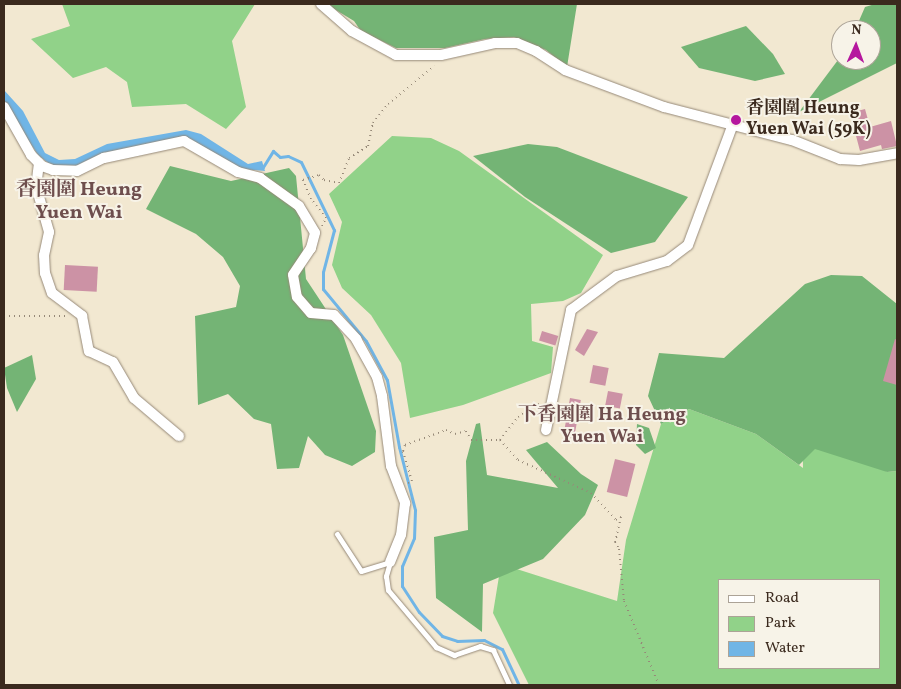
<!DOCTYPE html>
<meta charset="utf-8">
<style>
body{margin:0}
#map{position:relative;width:901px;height:689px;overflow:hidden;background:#f2e8d1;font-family:Vollkorn,"Noto Serif SC",serif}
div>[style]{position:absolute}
.green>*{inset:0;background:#91d289}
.forest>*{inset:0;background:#74b475}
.water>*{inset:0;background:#70b5e6}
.stream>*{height:3px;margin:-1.5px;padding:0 1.5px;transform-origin:1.5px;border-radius:1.5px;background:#70b5e6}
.building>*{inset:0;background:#cc92a5;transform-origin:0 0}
.path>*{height:2px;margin-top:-1px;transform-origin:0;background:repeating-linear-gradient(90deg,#968978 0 1px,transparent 0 5px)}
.roads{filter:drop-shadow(0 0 1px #968978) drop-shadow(0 0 1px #968978)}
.lane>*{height:5px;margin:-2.5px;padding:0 2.5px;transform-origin:2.5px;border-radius:2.5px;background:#fff}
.street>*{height:10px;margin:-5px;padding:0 5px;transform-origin:5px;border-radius:5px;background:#fff}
.dots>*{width:14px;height:14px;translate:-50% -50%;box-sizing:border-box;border:2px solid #f7f3e8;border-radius:50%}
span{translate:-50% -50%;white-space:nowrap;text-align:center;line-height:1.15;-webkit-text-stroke:4px #f7f3e8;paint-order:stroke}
.poi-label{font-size:18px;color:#3b2a1e;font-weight:700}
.left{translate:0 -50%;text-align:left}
.neighbourhood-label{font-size:19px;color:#6e4e4d;font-weight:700}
.quarter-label{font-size:20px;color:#6e4e4d;font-weight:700}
.frame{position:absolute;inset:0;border:5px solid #3b2a1e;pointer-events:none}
.legend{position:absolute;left:718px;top:579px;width:162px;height:90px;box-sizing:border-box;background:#f7f3e8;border:1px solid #aca397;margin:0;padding:6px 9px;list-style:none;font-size:15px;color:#3b2a1e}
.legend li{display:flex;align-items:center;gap:10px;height:25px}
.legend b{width:25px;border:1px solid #aca397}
.north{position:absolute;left:831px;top:20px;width:50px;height:50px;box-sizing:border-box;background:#f7f3e8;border:1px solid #aca397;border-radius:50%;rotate:2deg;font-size:14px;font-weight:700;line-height:20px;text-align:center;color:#3b2a1e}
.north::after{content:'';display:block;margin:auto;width:18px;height:22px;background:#b5179e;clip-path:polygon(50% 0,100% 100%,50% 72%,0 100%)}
</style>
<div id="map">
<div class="green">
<div style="clip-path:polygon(62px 4px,255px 4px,232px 41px,246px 107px,226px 129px,186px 104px,132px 107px,127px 82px,106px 67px,73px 78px,31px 39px,70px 26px)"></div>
<div style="clip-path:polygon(392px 136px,431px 138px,459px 151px,603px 255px,581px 293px,563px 301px,531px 304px,532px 341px,553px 347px,551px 373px,463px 405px,410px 418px,401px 363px,371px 315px,342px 288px,332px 265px,342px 222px,329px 194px)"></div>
<div style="clip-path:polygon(evenodd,689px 409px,756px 434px,803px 468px,802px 413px,887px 472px,897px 471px,897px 685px,529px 685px,493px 613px,501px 564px,617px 601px,626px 540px,661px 424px,689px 409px,720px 580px,880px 580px,880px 668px,720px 668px,720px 580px)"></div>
</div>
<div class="forest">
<div style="clip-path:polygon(326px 4px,577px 4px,567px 67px,546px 50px,514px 37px,485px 39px,445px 48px,396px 48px,361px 31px,354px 21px)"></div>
<div style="clip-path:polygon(875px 4px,897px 4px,897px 63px,799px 112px,841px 56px,841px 60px,871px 60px,871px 30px,855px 30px,865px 7px)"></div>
<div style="clip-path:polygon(746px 26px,773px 54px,785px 74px,755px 81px,699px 68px,681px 47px)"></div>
<div style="clip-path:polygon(528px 144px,557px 147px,688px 197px,655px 242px,611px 253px,525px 197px,473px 156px)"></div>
<div style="clip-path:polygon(170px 166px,231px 181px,289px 168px,296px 176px,306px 279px,343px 335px,376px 431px,375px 452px,352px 466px,325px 455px,308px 436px,299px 468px,277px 469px,271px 424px,254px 419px,228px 394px,198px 405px,195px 316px,236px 307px,240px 286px,223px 257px,196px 234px,146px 209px)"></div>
<div style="clip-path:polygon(831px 275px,862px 276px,897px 304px,897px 471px,887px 472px,815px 449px,799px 465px,756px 434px,689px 409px,661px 424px,648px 396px,659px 353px,724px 358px,805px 284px)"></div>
<div style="clip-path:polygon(32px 355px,36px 379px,17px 412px,7px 388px,4px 368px)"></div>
<div style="clip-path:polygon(480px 423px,487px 475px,558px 488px,526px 450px,547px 442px,581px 474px,598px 485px,585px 515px,543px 559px,483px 584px,482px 632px,436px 598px,434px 537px,468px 530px,466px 461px,476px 424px)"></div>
<div style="clip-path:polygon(637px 424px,649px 428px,656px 448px,645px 454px,636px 445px)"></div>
</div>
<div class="water">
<div style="clip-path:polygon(4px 90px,23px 111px,45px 153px,59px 160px,75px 159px,107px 144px,186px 130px,201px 134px,248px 164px,262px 161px,265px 171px,240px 169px,187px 139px,80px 167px,56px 169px,38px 155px,4px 103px)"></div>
</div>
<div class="stream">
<div style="left:260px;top:167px;width:3px"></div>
<div style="left:263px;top:167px;width:19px;rotate:-58deg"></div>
<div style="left:273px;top:151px;width:9px;rotate:41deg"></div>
<div style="left:280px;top:157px;width:8px;rotate:-7deg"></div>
<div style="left:288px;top:156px;width:14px;rotate:25deg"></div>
<div style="left:301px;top:162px;width:76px;rotate:64.1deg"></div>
<div style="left:334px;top:230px;width:43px;rotate:104.7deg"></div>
<div style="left:323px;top:272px;width:17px;rotate:90deg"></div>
<div style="left:323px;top:289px;width:67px;rotate:50.4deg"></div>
<div style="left:366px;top:341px;width:44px;rotate:61.7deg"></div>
<div style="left:387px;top:380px;width:68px;rotate:79.8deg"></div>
<div style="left:399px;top:447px;width:65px;rotate:75.7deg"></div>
<div style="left:415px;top:510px;width:28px;rotate:92deg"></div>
<div style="left:414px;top:538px;width:30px;rotate:113deg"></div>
<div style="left:402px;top:566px;width:20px;rotate:90deg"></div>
<div style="left:402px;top:586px;width:31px;rotate:57deg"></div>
<div style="left:419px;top:612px;width:33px;rotate:46deg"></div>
<div style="left:442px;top:636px;width:16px;rotate:18deg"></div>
<div style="left:457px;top:641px;width:27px;rotate:-2deg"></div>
<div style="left:484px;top:640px;width:20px;rotate:27deg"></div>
<div style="left:502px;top:649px;width:40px;rotate:65deg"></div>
</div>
<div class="building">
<div style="clip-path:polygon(865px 109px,870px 127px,891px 121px,897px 146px,882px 149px,881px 145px,860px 151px,850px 113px)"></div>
<div style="left:65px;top:265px;width:33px;height:25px;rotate:3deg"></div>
<div style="clip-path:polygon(587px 329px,598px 332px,584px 356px,575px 350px)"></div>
<div style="left:542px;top:331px;width:17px;height:10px;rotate:17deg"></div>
<div style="clip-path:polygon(895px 339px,897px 340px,897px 385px,883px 381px)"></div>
<div style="left:593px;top:365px;width:16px;height:18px;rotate:11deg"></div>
<div style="left:608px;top:391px;width:15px;height:15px;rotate:11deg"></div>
<div style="left:570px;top:398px;width:11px;height:39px;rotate:10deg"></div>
<div style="left:615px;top:459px;width:21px;height:34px;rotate:14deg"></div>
</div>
<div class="path">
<div style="left:322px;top:226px;width:9px;rotate:-63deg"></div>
<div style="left:326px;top:218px;width:24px;rotate:-128deg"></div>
<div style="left:311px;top:199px;width:21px;rotate:-113deg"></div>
<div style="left:303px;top:180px;width:17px;rotate:-17deg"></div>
<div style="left:319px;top:175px;width:7px;rotate:45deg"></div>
<div style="left:324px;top:180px;width:15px;rotate:11deg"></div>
<div style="left:339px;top:183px;width:27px;rotate:-68deg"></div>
<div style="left:349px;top:158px;width:22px;rotate:-32deg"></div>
<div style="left:368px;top:146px;width:24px;rotate:-78deg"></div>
<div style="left:373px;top:123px;width:24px;rotate:-52deg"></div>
<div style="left:388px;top:104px;width:60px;rotate:-39.6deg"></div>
<div style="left:4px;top:316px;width:61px"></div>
<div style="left:500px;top:440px;width:27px;rotate:48deg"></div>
<div style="left:518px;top:460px;width:80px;rotate:24.3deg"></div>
<div style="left:591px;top:493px;width:37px;rotate:47deg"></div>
<div style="left:616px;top:520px;width:6px;rotate:-31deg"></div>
<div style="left:621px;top:517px;width:26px;rotate:103deg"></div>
<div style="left:615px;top:542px;width:8px;rotate:60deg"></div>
<div style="left:619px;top:549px;width:52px;rotate:84.5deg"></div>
<div style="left:624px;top:601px;width:91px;rotate:67.4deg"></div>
<div style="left:408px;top:483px;width:4px;rotate:-27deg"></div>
<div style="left:412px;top:481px;width:31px;rotate:-107deg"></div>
<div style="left:403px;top:451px;width:6px;rotate:-72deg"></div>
<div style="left:405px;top:445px;width:44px;rotate:-20.1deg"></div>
<div style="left:446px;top:430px;width:10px;rotate:24deg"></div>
<div style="left:455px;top:434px;width:11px;rotate:-15deg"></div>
<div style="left:466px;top:431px;width:10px;rotate:61deg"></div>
<div style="left:471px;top:440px;width:29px"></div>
<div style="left:500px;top:440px;width:29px;rotate:-52deg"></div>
<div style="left:518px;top:417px;width:19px;rotate:-39deg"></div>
<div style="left:533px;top:405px;width:8px;rotate:-7deg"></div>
</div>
<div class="roads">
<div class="lane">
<div style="left:337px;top:534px;width:44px;rotate:57deg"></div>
<div style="left:361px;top:571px;width:30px;rotate:-17deg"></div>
<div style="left:390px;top:562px;width:15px;rotate:106deg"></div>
<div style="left:386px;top:576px;width:14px;rotate:82deg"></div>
<div style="left:388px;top:590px;width:75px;rotate:49.9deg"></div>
<div style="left:436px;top:647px;width:20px;rotate:24deg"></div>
<div style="left:454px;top:655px;width:28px;rotate:-19deg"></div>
<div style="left:480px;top:646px;width:14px;rotate:17deg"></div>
<div style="left:493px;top:650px;width:38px;rotate:65deg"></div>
</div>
<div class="street">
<div style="left:321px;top:4px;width:41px;rotate:41.1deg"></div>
<div style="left:352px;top:31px;width:50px;rotate:28.6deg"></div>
<div style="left:396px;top:55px;width:45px"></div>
<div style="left:441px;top:55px;width:55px;rotate:-12.5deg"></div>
<div style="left:495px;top:43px;width:22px"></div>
<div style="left:517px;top:43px;width:21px;rotate:23deg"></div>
<div style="left:536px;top:51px;width:35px;rotate:33deg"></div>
<div style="left:565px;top:70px;width:106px;rotate:20.5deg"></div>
<div style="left:664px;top:107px;width:132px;rotate:14.5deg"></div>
<div style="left:792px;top:140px;width:52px;rotate:21.6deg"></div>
<div style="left:840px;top:159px;width:19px;rotate:3deg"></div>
<div style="left:859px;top:160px;width:39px;rotate:-10deg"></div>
<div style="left:4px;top:107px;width:55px;rotate:60.6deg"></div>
<div style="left:31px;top:155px;width:16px;rotate:45deg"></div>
<div style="left:42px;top:166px;width:12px;rotate:20deg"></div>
<div style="left:53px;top:170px;width:24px;rotate:2deg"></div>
<div style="left:77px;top:171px;width:30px;rotate:-26deg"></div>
<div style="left:104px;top:158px;width:82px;rotate:-12deg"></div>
<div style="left:184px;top:141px;width:62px;rotate:29.9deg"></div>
<div style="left:238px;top:172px;width:23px;rotate:15deg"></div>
<div style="left:260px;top:178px;width:48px;rotate:35.7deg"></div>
<div style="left:299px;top:206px;width:31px;rotate:59deg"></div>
<div style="left:315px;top:233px;width:16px;rotate:105deg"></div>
<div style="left:311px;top:248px;width:32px;rotate:124deg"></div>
<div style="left:293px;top:275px;width:22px;rotate:80deg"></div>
<div style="left:297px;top:297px;width:21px;rotate:49deg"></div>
<div style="left:311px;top:313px;width:23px;rotate:5deg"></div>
<div style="left:334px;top:315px;width:33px;rotate:47deg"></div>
<div style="left:356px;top:339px;width:43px;rotate:61.1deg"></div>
<div style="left:377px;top:377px;width:20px;rotate:75deg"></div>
<div style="left:382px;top:396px;width:71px;rotate:82.7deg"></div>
<div style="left:391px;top:466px;width:40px;rotate:69deg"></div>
<div style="left:405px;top:503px;width:32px;rotate:97deg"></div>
<div style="left:401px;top:535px;width:29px;rotate:112deg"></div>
<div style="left:39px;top:163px;width:23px;rotate:97deg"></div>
<div style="left:36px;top:186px;width:48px;rotate:74.2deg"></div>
<div style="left:49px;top:232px;width:24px;rotate:102deg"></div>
<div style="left:44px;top:255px;width:18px;rotate:87deg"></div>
<div style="left:45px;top:273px;width:21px;rotate:71deg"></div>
<div style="left:52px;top:293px;width:38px;rotate:37deg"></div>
<div style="left:82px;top:316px;width:36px;rotate:79deg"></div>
<div style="left:89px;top:351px;width:26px;rotate:25deg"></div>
<div style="left:113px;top:362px;width:42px;rotate:59.7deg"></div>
<div style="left:134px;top:398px;width:59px;rotate:40.2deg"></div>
<div style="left:546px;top:430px;width:123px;rotate:-78.2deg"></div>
<div style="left:571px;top:310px;width:57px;rotate:-36.5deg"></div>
<div style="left:617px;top:276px;width:52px;rotate:-16.7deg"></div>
<div style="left:667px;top:261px;width:26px;rotate:-37deg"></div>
<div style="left:688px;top:245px;width:129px;rotate:-69.6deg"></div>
</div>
</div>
<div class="dots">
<div style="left:736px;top:120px;background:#b5179e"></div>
</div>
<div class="poi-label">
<span class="left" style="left:746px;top:120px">香園圍 Heung<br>Yuen Wai (59K)</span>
</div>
<div class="neighbourhood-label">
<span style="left:602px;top:427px">下香園圍 Ha Heung<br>Yuen Wai</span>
</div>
<div class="quarter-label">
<span style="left:79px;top:202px">香園圍 Heung<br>Yuen Wai</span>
</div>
<div class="frame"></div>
<ul class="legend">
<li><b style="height:6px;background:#fff"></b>Road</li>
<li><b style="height:14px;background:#91d289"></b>Park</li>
<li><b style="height:14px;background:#70b5e6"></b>Water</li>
</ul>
<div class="north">N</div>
</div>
